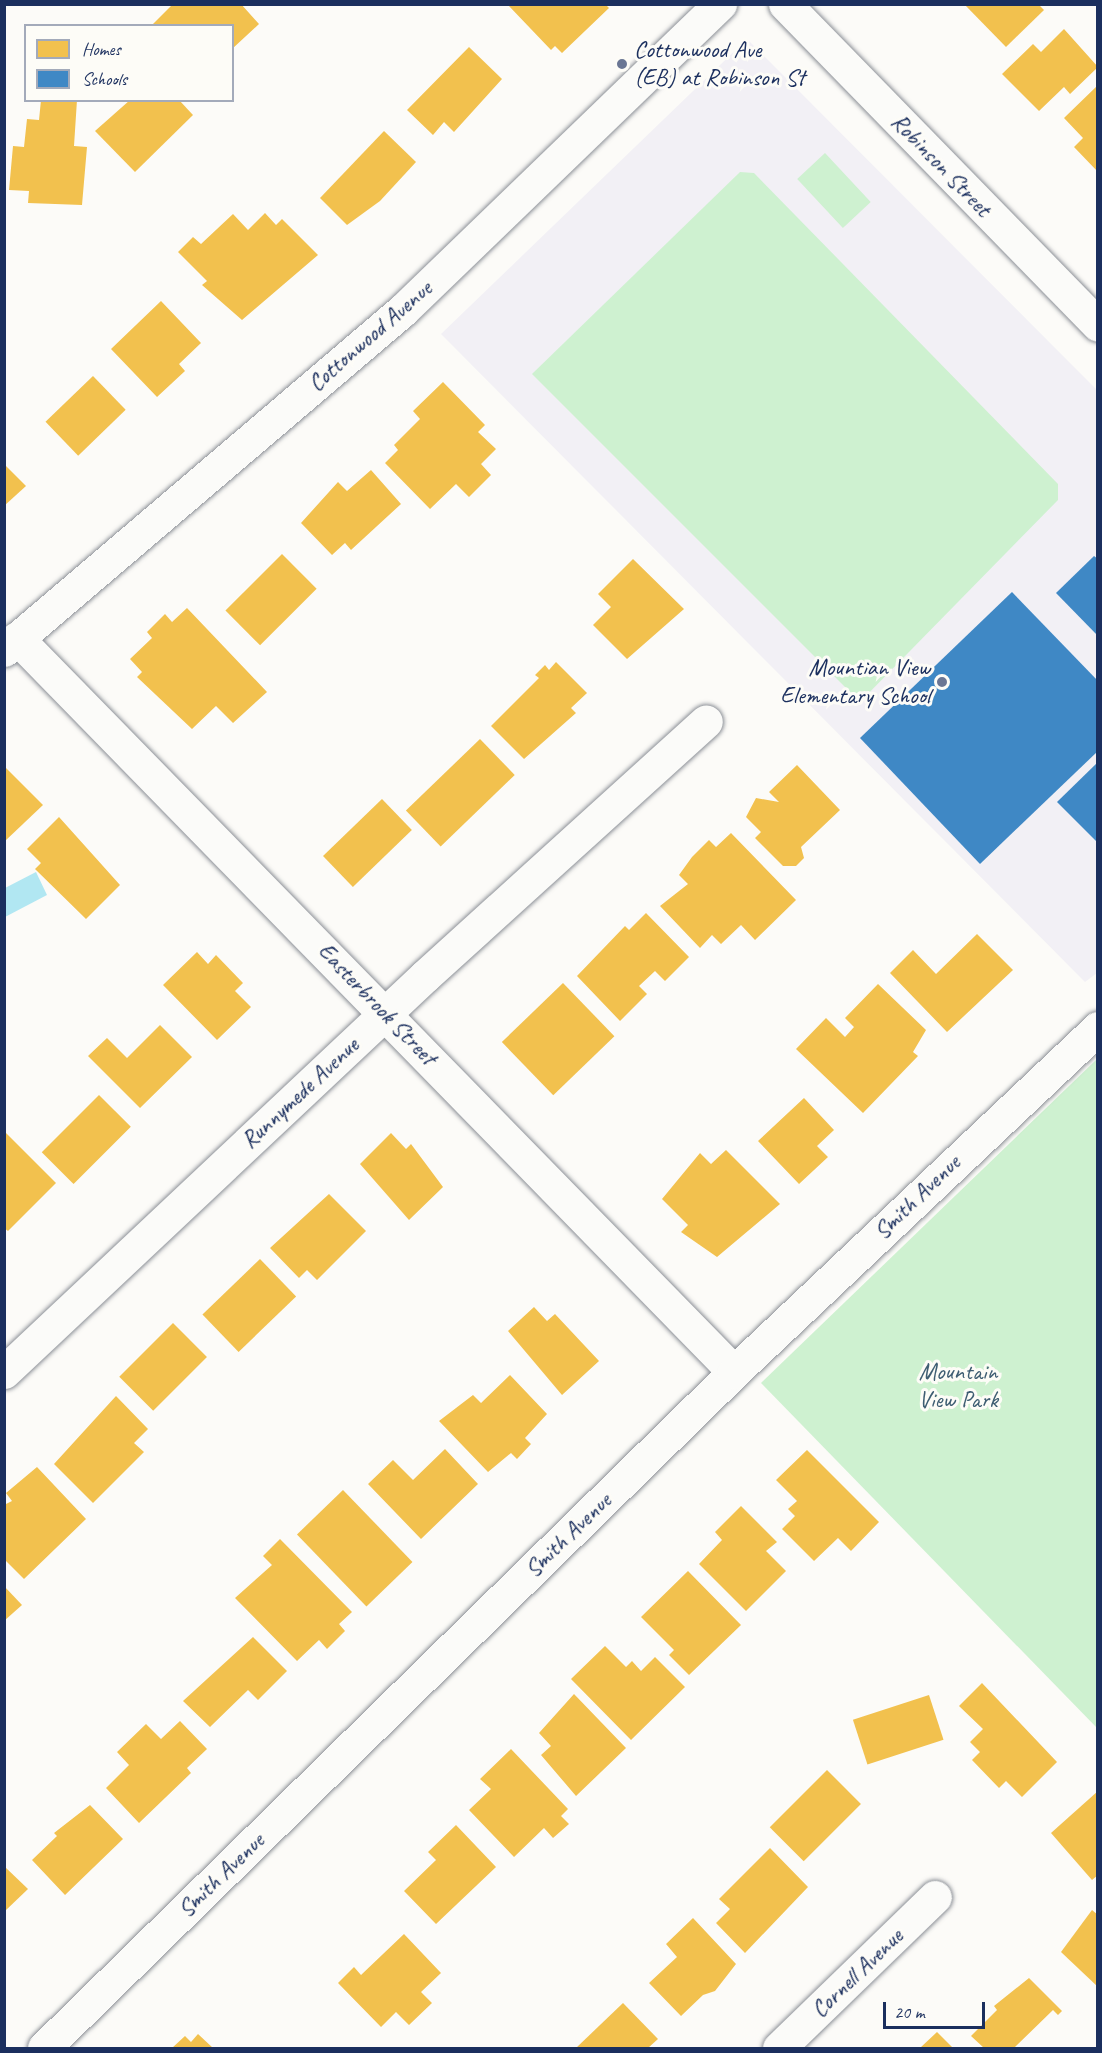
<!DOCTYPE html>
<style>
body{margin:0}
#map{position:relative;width:1102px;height:2053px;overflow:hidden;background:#fcfbf8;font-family:Caveat,sans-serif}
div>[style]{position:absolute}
.built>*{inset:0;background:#f2f0f5}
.green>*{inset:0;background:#cef1d0;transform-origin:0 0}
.water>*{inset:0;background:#b1e7f2}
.homes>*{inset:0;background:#f2c14e;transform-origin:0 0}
.schools>*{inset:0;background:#3f88c5}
.roads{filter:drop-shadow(0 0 2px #8c9097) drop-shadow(0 0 2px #8c9097)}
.minor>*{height:33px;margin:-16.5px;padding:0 16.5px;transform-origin:16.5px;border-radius:16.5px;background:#fbfbf9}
.tertiary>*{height:33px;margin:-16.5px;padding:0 16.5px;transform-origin:16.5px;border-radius:16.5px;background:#fbfbf9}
.dots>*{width:16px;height:16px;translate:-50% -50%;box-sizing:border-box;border:3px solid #fdfcf7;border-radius:50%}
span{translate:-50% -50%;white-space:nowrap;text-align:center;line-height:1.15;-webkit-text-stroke:6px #fdfcf7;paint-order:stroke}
.poi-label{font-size:24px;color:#1b2f5e}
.left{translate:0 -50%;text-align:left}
.right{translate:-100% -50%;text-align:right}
.street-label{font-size:24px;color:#1b2f5e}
.park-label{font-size:24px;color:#3e5d72}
.frame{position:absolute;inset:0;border:6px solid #1b2f5e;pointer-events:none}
.legend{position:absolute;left:24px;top:24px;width:210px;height:78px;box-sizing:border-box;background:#fdfcf7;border:2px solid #a3aaba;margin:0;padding:8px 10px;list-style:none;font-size:18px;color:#1b2f5e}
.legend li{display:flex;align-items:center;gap:12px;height:30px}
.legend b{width:30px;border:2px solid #a3aaba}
.scale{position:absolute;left:883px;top:2002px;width:102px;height:27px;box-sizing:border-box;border:3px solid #1b2f5e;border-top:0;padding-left:8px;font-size:18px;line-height:21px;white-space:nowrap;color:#1b2f5e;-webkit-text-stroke:4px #fdfcf7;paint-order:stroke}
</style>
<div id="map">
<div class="built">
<div style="clip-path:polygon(747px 39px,1097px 390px,1097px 973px,1085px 982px,441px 334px)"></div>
</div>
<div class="green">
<div style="left:825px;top:153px;width:67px;height:38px;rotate:47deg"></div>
<div style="clip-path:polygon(740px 172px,754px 173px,1058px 484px,1058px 500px,860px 702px,532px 374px)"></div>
<div style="clip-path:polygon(1097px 1059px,1097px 1728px,761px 1383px)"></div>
</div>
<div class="water">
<div style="clip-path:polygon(36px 872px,47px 895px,5px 917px,5px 888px)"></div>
</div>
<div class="homes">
<div style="clip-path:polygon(173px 4px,241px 4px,259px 24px,232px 49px,232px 26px,151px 26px)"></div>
<div style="clip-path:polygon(507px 4px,605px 4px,609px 8px,562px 53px,555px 46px,551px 50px)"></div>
<div style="clip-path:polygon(964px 4px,1038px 4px,1044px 10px,1006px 47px)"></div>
<div style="clip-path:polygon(1064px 29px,1098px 67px,1070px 94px,1064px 87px,1039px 111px,1002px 74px,1033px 44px,1041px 52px)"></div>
<div style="clip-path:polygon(469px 47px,502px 79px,454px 132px,444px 122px,433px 135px,407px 110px)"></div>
<div style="clip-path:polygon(1098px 85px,1098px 172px,1074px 147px,1083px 138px,1064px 118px)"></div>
<div style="clip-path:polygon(41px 100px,77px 100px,74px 146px,87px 147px,82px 205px,28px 203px,29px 191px,9px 190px,13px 146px,24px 147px,27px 119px,39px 120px)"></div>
<div style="clip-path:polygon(130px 100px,179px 100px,193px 115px,135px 172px,95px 131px)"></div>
<div style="clip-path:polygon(384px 131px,416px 162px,380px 201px,347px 225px,320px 198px)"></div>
<div style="clip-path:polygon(265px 213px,276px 225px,282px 219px,318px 255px,242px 320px,202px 285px,207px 281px,178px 252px,193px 237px,201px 244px,233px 214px,248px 230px)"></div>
<div style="clip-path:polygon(161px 301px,201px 343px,179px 364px,185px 371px,157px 397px,111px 349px)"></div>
<div style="left:93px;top:376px;width:47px;height:66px;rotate:46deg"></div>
<div style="clip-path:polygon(443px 382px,485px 425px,478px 432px,496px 449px,481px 464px,491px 475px,469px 497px,456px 484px,430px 509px,385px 463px,398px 450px,394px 445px,420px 419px,413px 411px)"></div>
<div style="clip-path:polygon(4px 464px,26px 486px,4px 506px)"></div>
<div style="clip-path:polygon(371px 470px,401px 504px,351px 550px,345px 543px,332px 555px,301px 523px,338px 482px,347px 491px)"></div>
<div style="left:282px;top:554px;width:49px;height:80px;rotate:45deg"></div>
<div style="clip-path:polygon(633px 559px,684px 609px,627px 659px,593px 625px,611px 607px,598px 594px)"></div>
<div style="clip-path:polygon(187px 608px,267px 692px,233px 723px,216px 706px,192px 729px,137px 677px,142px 672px,130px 659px,152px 638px,147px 632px,165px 614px,172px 622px)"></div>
<div style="clip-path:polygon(556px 662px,587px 693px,571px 708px,576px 713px,524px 759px,491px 726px,539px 678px,535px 675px,545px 665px,549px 670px)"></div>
<div style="left:480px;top:739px;width:50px;height:103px;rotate:46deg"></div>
<div style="clip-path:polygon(797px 765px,840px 810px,801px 847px,804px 858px,796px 866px,783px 866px,755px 838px,761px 832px,746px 817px,756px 798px,779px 802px,769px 792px)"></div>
<div style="clip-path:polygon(4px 766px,43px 805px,4px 842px)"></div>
<div style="left:382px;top:799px;width:43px;height:82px;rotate:46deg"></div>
<div style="clip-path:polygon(59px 817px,120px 885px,86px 919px,35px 869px,41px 863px,27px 849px)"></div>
<div style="clip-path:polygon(731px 833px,796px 900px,755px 940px,741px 925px,721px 944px,712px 935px,700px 948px,660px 906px,688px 884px,679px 875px,692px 857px,709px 840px,716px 847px)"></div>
<div style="clip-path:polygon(646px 913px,689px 957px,665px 981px,655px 971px,639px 986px,647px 994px,620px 1021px,577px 976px,625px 926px,629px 930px)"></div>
<div style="clip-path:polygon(977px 934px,1013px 970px,947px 1032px,890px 973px,913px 950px,936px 974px)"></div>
<div style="clip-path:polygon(197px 952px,208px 964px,216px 955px,243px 983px,235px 991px,251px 1007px,217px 1040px,163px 985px)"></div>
<div style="left:563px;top:983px;width:74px;height:85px;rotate:46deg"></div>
<div style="clip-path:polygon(878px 984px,926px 1030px,913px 1052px,918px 1056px,863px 1113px,796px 1049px,826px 1018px,845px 1037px,854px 1027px,845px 1018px)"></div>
<div style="clip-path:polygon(160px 1025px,192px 1057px,140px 1108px,88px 1056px,107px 1038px,127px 1058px)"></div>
<div style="left:99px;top:1095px;width:45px;height:81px;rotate:45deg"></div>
<div style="clip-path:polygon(804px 1098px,834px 1130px,817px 1146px,828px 1157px,799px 1184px,758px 1141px)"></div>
<div style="clip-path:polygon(4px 1131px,56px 1183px,8px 1231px,4px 1228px)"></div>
<div style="clip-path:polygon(391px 1133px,406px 1149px,411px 1144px,443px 1187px,409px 1220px,360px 1164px)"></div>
<div style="clip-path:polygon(726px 1150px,780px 1204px,717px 1257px,681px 1232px,688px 1225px,662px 1199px,700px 1153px,711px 1164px)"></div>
<div style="clip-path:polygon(329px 1194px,366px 1231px,317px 1280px,307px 1270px,299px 1278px,270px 1248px)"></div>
<div style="left:260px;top:1259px;width:52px;height:80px;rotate:46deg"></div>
<div style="clip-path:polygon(534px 1307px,547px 1321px,555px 1314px,599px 1361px,562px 1395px,508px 1331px)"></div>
<div style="left:173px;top:1323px;width:48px;height:76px;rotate:45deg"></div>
<div style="clip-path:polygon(510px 1375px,547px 1414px,525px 1438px,531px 1444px,517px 1459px,511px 1453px,488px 1472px,439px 1421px,473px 1395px,481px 1403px)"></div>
<div style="clip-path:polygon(116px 1396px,148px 1429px,134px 1443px,144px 1452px,93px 1503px,54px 1464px)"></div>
<div style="clip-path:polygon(445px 1449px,478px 1484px,421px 1539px,368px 1484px,393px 1460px,413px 1480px)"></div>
<div style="clip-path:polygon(807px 1450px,879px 1522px,851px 1551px,838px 1538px,814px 1561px,782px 1529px,795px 1516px,788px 1509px,797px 1501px,776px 1480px)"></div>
<div style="clip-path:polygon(37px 1467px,86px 1519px,24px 1579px,4px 1559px,4px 1505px,12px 1501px,6px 1493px)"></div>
<div style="left:343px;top:1490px;width:100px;height:64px;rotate:46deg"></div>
<div style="clip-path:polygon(741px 1506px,777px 1542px,766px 1551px,786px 1571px,746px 1611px,699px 1564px,722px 1540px,715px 1532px)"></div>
<div style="clip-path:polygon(280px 1539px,352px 1612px,339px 1624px,345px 1631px,327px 1649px,319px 1640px,297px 1661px,235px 1598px,272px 1565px,263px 1556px)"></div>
<div style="clip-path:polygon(688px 1571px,741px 1625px,689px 1675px,669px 1655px,674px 1650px,641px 1617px)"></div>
<div style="clip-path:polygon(4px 1586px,22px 1605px,4px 1621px)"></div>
<div style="clip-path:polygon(253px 1637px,287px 1671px,258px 1700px,248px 1690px,210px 1727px,183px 1701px)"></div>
<div style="clip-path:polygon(605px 1646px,626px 1667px,632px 1661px,641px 1671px,655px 1657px,685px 1687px,631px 1740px,571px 1679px)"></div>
<div style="clip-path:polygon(982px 1683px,1057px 1762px,1022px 1797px,1006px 1781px,999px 1788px,972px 1760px,980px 1752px,970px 1742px,983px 1729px,959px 1706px)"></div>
<div style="clip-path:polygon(574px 1694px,626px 1748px,576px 1796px,541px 1755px,551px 1746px,539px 1733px)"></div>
<div style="left:929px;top:1695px;width:47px;height:80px;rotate:72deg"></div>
<div style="clip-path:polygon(180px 1721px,207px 1749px,187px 1768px,191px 1773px,139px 1823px,106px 1788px,129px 1765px,117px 1752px,146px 1724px,161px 1739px)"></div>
<div style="clip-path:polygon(511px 1749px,568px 1809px,561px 1816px,569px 1824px,553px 1838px,544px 1828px,514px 1857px,469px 1810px,491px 1789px,480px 1779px)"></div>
<div style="left:827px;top:1770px;width:48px;height:81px;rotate:45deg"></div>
<div style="clip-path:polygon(1098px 1791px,1098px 1875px,1092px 1880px,1051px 1833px)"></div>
<div style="clip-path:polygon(90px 1805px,123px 1839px,65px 1895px,32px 1860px,57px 1836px,54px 1833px)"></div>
<div style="clip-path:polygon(456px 1825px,496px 1867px,436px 1924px,404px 1891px,436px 1860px,428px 1852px)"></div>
<div style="clip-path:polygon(770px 1848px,808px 1887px,745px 1953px,716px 1923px,730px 1909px,719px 1899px)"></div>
<div style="clip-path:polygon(4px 1866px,28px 1889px,4px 1912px)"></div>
<div style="clip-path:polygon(1092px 1910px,1098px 1915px,1098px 1987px,1061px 1952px)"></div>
<div style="clip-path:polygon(693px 1918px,736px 1964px,715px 1991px,703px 1995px,681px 2016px,649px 1983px,677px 1957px,666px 1944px)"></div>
<div style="clip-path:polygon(404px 1934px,441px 1973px,421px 1992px,432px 2003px,409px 2025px,396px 2012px,381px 2027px,338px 1983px,354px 1967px,361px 1975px)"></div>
<div style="clip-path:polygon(1029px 1978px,1062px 2011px,1058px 2015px,1053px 2010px,1014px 2048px,984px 2048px,971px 2036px,997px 2010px,994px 2006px)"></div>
<div style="clip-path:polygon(623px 2003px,658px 2039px,648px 2048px,576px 2048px)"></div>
<div style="clip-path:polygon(937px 2032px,953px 2048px,920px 2048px)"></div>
<div style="clip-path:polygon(198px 2034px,213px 2048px,172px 2048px,185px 2036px,191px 2042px)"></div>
</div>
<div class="schools">
<div style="clip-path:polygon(1094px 556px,1098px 559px,1098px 636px,1056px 593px)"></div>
<div style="clip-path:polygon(1012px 592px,1098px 681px,1098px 751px,980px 864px,860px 738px)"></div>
<div style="clip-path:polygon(1098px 762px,1098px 843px,1057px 802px)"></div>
</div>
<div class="roads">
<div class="minor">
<div style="left:17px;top:638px;width:1026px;rotate:45.67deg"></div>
<div style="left:4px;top:650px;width:524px;rotate:-40.44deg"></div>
<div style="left:403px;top:310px;width:441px;rotate:-44deg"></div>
<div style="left:4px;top:1372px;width:578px;rotate:-43.25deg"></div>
<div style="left:425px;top:976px;width:379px;rotate:-42.2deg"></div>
<div style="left:779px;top:2048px;width:217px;rotate:-44.1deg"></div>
</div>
<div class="tertiary">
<div style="left:785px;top:4px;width:448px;rotate:45.7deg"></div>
<div style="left:44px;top:2048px;width:966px;rotate:-44.41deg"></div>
<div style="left:734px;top:1372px;width:501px;rotate:-43.38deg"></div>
</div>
</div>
<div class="dots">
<div style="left:622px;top:64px;background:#6a7694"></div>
<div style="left:942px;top:682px;background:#6a7694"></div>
</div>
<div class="poi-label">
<span class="left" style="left:634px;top:64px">Cottonwood Ave<br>(EB) at Robinson St</span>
<span class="right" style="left:930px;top:682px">Mountian View<br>Elementary School</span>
</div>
<div class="street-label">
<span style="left:941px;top:165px;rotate:46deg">Robinson Street</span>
<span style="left:370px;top:336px;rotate:-41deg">Cottonwood Avenue</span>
<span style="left:377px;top:1004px;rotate:46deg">Easterbrook Street</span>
<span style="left:300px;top:1093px;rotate:-43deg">Runnymede Avenue</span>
<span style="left:917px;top:1197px;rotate:-44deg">Smith Avenue</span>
<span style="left:568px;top:1535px;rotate:-44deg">Smith Avenue</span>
<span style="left:221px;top:1875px;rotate:-44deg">Smith Avenue</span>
<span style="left:857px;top:1973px;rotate:-44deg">Cornell Avenue</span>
</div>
<div class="park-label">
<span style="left:958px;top:1386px">Mountain<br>View Park</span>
</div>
<div class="frame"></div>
<ul class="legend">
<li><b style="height:16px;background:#f2c14e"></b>Homes</li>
<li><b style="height:16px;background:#3f88c5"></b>Schools</li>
</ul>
<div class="scale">20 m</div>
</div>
